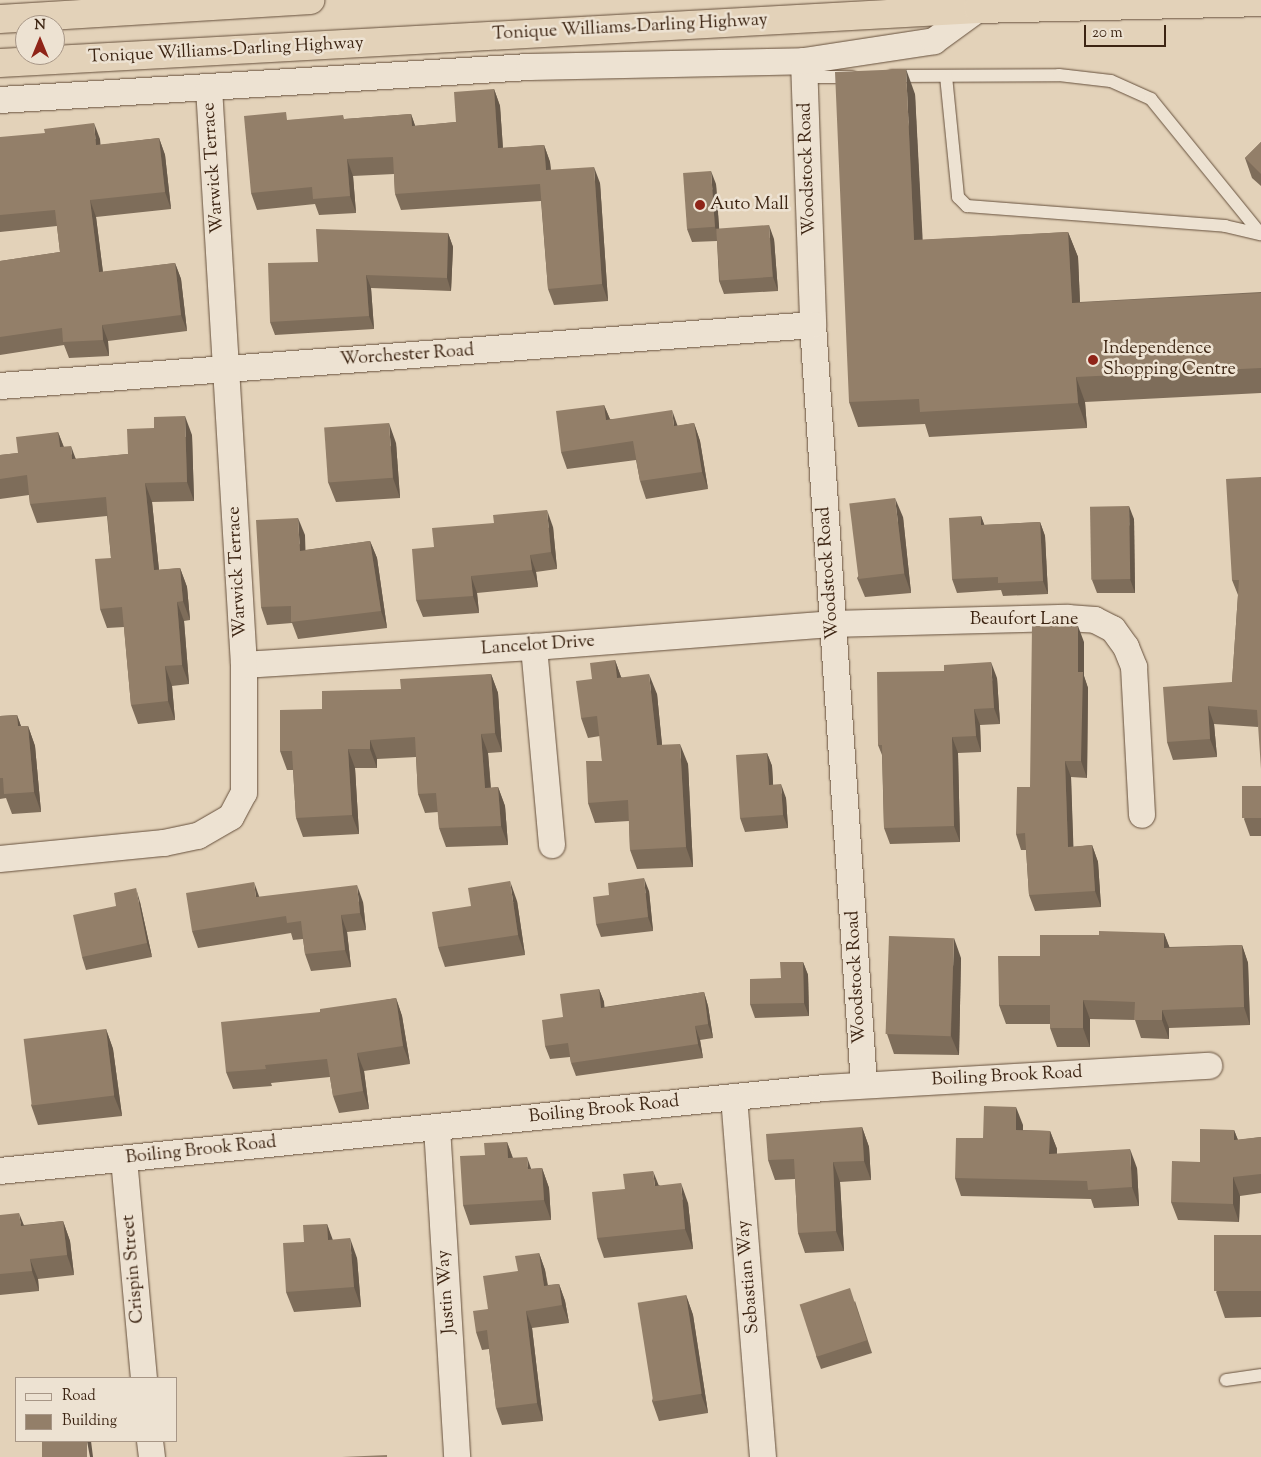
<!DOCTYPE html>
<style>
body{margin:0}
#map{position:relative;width:1261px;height:1457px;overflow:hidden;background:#e3d2b9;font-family:"Sorts Mill Goudy",serif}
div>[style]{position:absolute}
.roads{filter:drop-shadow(0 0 1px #66503c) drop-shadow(0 0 1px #66503c)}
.service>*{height:12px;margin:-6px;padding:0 6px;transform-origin:6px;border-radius:6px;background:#ede2d2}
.minor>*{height:26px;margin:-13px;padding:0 13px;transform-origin:13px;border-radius:13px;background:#ede2d2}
.trunk>*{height:28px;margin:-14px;padding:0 14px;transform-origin:14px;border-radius:14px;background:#e3d2b9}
.wall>*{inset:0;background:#7e6d5a}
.shaded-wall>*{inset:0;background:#67594a}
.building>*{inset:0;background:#937f69;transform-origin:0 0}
.dots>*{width:14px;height:14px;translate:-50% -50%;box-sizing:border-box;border:2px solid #ede2d2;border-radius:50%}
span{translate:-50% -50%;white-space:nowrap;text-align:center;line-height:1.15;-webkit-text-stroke:5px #ede2d2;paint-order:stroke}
.street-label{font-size:18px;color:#3d2513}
.poi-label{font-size:18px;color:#3d2513}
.left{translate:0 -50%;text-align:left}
.legend{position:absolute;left:15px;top:1377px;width:162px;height:65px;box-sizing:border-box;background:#ede2d2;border:1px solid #a79686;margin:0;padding:6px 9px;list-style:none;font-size:15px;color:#3d2513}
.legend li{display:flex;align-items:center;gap:10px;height:25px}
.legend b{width:25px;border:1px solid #a79686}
.north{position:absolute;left:15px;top:15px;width:50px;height:50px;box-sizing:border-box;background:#ede2d2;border:1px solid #a79686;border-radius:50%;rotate:0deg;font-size:14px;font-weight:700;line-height:20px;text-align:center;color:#3d2513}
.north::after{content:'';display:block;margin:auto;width:18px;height:22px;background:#8f2418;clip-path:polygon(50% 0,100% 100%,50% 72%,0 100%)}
.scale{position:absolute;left:1084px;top:25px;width:82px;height:22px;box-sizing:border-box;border:2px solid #3d2513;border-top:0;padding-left:6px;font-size:15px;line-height:18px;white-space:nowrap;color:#3d2513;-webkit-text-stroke:4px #ede2d2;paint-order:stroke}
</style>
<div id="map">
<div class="roads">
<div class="service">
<div style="left:892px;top:76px;width:167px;rotate:-0.3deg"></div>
<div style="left:1059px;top:75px;width:52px;rotate:6.6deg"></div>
<div style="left:1111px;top:81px;width:44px;rotate:24.2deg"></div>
<div style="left:1151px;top:99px;width:173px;rotate:50.9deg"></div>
<div style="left:946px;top:76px;width:122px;rotate:84.3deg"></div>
<div style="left:958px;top:197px;width:13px;rotate:45deg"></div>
<div style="left:967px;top:206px;width:259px;rotate:4.4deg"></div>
<div style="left:1225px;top:226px;width:37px;rotate:13deg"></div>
<div style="left:805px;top:77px;width:47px"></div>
<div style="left:1226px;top:1380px;width:35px;rotate:-8deg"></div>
</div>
<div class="minor">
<div style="left:804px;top:61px;width:264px;rotate:88deg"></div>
<div style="left:813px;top:325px;width:762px;rotate:86.16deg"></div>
<div style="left:0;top:100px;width:530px;rotate:-3.57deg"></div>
<div style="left:529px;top:67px;width:275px;rotate:-1.2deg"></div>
<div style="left:804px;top:61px;width:132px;rotate:-8.7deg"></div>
<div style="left:934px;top:41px;width:54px;rotate:-36deg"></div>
<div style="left:0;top:386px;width:815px;rotate:-4.29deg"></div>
<div style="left:534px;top:647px;width:199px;rotate:84.8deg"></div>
<div style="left:244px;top:665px;width:291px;rotate:-3.6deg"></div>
<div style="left:534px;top:647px;width:298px;rotate:-4.4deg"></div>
<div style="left:831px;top:624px;width:237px;rotate:-1.5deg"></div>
<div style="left:1068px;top:618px;width:27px;rotate:4deg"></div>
<div style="left:1095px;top:620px;width:20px;rotate:27deg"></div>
<div style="left:1113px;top:629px;width:22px;rotate:54deg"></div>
<div style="left:1126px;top:647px;width:22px;rotate:68deg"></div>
<div style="left:1134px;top:667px;width:148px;rotate:86.9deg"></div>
<div style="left:0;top:859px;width:165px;rotate:-5.6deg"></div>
<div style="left:164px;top:843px;width:35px;rotate:-12deg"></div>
<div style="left:198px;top:836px;width:38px;rotate:-30deg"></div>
<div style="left:231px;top:817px;width:27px;rotate:-62deg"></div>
<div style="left:244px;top:793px;width:128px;rotate:-90deg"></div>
<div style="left:244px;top:665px;width:579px;rotate:-93.47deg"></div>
<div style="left:734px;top:1097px;width:361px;rotate:85.4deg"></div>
<div style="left:437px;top:1127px;width:331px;rotate:86.5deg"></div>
<div style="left:124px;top:1159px;width:220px;rotate:84.8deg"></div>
<div style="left:0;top:1171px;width:828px;rotate:-5.75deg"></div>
<div style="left:824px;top:1088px;width:386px;rotate:-3.3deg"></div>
<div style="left:150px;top:1441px;width:16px;rotate:83deg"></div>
</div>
<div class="trunk">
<div style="left:0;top:19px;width:311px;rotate:-3.5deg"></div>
<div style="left:0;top:63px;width:979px;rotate:-3.16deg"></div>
<div style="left:978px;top:9px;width:283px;rotate:-1.4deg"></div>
</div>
</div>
<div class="wall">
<div style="clip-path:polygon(494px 89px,500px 106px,503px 148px,544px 145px,550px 162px,551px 170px,600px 183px,608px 301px,554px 305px,548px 289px,541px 201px,401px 210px,395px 194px,394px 174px,353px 176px,356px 213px,319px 215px,315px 204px,257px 210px,251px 193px,289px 120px,345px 119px,411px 114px,415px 126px,456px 122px)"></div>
<div style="clip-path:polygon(915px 94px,922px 240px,1068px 232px,1078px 257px,1080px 302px,1261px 292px,1261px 393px,1085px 402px,1087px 428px,929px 437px,925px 424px,858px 427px,849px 402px)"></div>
<div style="clip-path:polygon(0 137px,100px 139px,100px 145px,159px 138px,165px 155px,171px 209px,96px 217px,103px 272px,175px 263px,181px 279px,187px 331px,108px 341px,109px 356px,69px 358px,64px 345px,0 355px,0 261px,60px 252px,57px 226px,0 232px)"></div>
<div style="clip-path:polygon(1261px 142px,1261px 186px,1252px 178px,1245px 158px)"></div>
<div style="clip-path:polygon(716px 184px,719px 229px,774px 239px,778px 291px,724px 294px,719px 281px,717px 241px,692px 242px,687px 229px)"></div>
<div style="clip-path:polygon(448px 233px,453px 247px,451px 291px,371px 288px,374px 329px,275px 335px,270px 322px,318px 262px)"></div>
<div style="clip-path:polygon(604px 405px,610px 419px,678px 426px,694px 423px,700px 441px,708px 489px,646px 499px,640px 481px,636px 460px,567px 469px,561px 452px)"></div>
<div style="clip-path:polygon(58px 432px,64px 447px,76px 459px,128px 454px,192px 435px,194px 501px,152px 502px,159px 570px,180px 568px,187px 587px,190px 620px,184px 621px,189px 684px,172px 686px,175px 720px,138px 724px,131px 705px,124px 627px,107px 628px,100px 609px,111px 558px,107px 516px,37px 523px,30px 504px,29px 495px,0 499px,0 455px,18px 453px)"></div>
<div style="clip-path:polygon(396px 443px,400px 498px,336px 502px,328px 482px)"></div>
<div style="clip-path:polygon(1261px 477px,1258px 727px,1214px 724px,1217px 757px,1173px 760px,1167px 742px,1232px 682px,1238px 595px,1232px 580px)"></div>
<div style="clip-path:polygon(981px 516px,984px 525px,1040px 522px,1045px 536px,1048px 594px,1003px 596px,1001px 590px,957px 593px,952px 579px)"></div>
<div style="clip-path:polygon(903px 517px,911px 593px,865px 597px,857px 578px)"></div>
<div style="clip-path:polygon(1134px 519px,1135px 593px,1097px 593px,1092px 580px)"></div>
<div style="clip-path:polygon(553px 527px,557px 569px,536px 572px,538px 587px,477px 593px,479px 613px,423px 617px,416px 600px,434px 547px)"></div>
<div style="clip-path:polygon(305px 535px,305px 550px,370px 541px,377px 558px,387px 628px,298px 639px,292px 623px,267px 625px,261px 607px)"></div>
<div style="clip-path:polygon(1084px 642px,1084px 676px,1088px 688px,1087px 778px,1071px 777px,1073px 847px,1092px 845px,1098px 862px,1101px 907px,1035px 911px,1029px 895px,1026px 850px,1021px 850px,1016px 834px)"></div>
<div style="clip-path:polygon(615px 660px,621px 677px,657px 694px,662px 745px,688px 764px,693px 867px,637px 869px,630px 850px,629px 821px,595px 823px,588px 803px,602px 761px,600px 736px,588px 738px,581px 718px,592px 679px)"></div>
<div style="clip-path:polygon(491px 674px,498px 693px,502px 752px,488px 753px,491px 788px,498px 787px,505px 806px,508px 845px,446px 847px,439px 828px,438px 812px,425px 813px,418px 794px,416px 757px,377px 759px,377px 768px,355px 768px,359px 834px,303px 837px,296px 818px,293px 770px,287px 770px,280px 751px,322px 709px,401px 689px)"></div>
<div style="clip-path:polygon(997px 678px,1000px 724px,980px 725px,981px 752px,958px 753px,960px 842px,890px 844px,884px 828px,882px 755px,878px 745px)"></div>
<div style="clip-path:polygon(17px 715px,21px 726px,28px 726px,35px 746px,41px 812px,12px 814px,6px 798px,0 799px,0 716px)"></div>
<div style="clip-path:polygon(767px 753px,772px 766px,773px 785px,786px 798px,788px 828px,745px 832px,740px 818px)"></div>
<div style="clip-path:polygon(1261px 786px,1261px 836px,1250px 836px,1244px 819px)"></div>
<div style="clip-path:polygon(649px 891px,653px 931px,601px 937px,596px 924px)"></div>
<div style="clip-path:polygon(259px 897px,363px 902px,366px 930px,347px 932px,351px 967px,311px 971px,305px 954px,303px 939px,293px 940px,291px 933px,198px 948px,192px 931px)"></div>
<div style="clip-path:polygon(517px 901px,525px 955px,445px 967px,438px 947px)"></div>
<div style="clip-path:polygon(140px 902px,152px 957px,86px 970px,82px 957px)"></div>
<div style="clip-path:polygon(1164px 933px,1169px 947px,1242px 945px,1248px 963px,1250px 1025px,1169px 1028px,1169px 1039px,1141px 1038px,1135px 1020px,1090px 1019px,1090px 1047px,1057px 1047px,1050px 1028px,1050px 1024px,1006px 1024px,999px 1005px,1040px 956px,1099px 935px)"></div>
<div style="clip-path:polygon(961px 958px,959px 1055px,894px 1054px,887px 1034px)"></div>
<div style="clip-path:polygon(803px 962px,808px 975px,809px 1016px,755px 1018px,750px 1004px)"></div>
<div style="clip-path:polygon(599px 989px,604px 1002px,604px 1007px,704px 992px,708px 1006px,713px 1038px,700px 1040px,703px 1058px,576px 1076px,571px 1063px,570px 1057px,550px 1059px,545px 1046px,563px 1017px)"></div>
<div style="clip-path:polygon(396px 998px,402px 1016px,410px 1064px,364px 1071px,369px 1109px,339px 1113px,333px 1096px,330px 1077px,271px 1083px,272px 1086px,233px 1089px,226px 1072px,320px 1012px)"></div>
<div style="clip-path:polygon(106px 1029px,113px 1049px,122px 1116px,38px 1125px,31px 1105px)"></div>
<div style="clip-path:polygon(1023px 1125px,1023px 1130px,1050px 1131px,1057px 1149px,1057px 1154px,1137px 1168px,1139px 1206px,1094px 1208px,1091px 1199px,961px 1196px,955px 1178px,983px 1138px)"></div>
<div style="clip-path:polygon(862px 1127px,869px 1147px,871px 1180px,840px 1182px,844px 1251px,805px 1253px,798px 1233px,795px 1179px,775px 1180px,768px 1160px)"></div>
<div style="clip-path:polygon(1234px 1130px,1238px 1140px,1261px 1137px,1261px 1193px,1240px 1196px,1239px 1222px,1178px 1220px,1171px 1202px,1200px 1162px)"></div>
<div style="clip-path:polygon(507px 1142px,513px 1158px,531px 1169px,542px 1168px,549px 1188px,551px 1220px,470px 1225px,463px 1205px,485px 1155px)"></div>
<div style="clip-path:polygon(659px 1185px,688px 1203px,693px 1249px,604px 1258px,597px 1238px)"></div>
<div style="clip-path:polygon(0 1215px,24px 1225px,63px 1221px,70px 1241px,74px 1275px,38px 1279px,39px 1291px,0 1295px)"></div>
<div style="clip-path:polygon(327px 1224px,332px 1240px,357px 1258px,361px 1307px,294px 1312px,286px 1292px,304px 1242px)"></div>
<div style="clip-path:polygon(1261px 1235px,1261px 1317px,1225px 1318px,1216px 1292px)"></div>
<div style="clip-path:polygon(539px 1253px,545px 1270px,548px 1285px,559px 1284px,565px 1301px,569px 1323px,532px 1328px,543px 1421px,502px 1425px,496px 1408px,489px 1349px,482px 1350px,476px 1332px,488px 1309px,518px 1271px)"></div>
<div style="clip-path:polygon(686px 1295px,693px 1315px,708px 1413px,659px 1421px,652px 1401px)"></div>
<div style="clip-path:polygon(855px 1301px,872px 1353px,821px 1369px,816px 1356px)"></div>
</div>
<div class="shaded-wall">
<div style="clip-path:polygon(906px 69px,915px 94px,924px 265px,914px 240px)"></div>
<div style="clip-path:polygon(494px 89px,500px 106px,504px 165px,498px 148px)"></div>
<div style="clip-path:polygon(411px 114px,417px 131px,412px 126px)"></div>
<div style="clip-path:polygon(94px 123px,100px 139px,102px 162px,96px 145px)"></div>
<div style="clip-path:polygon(159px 138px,165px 155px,171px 209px,165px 192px)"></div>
<div style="clip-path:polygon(544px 145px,550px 162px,552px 186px,546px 170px)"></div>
<div style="clip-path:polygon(347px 159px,353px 176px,356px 213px,350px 196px)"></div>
<div style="clip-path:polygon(594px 167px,600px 183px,608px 301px,602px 284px)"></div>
<div style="clip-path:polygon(711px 171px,716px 184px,720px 240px,715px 227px)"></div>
<div style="clip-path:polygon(90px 200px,96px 217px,105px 289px,99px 272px)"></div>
<div style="clip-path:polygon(769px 225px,774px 239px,778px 291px,773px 277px)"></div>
<div style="clip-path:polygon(1068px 232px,1078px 257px,1081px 328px,1072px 303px)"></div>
<div style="clip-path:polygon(448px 233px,453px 247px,451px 291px,447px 278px)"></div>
<div style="clip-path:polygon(175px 263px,181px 279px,187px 331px,181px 315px)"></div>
<div style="clip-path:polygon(366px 275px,371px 288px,374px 329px,369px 316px)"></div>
<div style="clip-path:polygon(102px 325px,108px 341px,109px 356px,103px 340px)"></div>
<div style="clip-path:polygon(1076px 377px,1085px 402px,1087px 428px,1078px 403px)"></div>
<div style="clip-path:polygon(604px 405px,611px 422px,606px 420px)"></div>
<div style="clip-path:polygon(672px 410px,678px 427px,674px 426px)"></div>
<div style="clip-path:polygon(185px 416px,192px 435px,194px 501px,187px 482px)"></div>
<div style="clip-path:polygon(389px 423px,396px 443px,400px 498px,393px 478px)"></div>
<div style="clip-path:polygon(694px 423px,700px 441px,708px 489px,702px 472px)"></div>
<div style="clip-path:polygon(58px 432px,65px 451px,60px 447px)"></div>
<div style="clip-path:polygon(71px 446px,78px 465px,72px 459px)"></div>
<div style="clip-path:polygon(145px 483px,152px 502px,161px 590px,154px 570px)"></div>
<div style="clip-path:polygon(895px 498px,903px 517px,911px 593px,904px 573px)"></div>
<div style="clip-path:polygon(1129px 506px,1134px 519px,1135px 593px,1130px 579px)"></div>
<div style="clip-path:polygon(547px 510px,553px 527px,557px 569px,551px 552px)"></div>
<div style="clip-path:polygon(981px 516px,986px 529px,981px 525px)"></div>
<div style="clip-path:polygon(298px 518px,305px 535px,306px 569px,300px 551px)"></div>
<div style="clip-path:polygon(1040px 522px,1045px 536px,1048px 594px,1043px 581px)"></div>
<div style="clip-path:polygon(370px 541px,377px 558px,387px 628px,381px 611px)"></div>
<div style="clip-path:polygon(530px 555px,536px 572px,538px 587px,532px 570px)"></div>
<div style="clip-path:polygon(180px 568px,187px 587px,190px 620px,183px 601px)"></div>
<div style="clip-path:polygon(471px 576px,477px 593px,479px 613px,473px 596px)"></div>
<div style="clip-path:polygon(177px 602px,184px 621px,189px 684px,182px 665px)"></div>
<div style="clip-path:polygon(1078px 626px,1084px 642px,1084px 676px,1088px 688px,1087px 778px,1081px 761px,1078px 672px)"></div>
<div style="clip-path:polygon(615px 660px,622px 680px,617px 678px)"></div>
<div style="clip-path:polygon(991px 662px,997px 678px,1000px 724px,994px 708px)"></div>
<div style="clip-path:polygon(165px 666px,172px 686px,175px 720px,168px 701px)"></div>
<div style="clip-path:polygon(491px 674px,498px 693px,502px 752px,495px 733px)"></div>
<div style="clip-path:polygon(649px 674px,657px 694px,664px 765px,657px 745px)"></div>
<div style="clip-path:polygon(1208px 706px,1214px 724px,1217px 757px,1210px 739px)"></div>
<div style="clip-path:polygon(974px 709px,980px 725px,981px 752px,976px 736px)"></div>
<div style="clip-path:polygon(17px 715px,24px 735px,18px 726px)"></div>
<div style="clip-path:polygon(28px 726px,35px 746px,41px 812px,34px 792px)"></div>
<div style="clip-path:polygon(481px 734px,488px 753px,492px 807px,485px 788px)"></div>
<div style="clip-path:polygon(952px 737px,958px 753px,960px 842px,954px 826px)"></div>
<div style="clip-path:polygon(370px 740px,377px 759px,377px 768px,370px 749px)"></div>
<div style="clip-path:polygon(680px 744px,688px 764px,693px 867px,686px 847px)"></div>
<div style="clip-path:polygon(348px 749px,355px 768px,359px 834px,352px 815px)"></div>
<div style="clip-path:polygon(767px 753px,772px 766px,774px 799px,769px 785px)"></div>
<div style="clip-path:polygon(1065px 761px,1071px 777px,1074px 863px,1068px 847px)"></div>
<div style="clip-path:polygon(781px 784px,786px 798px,788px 828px,783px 815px)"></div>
<div style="clip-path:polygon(498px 787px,505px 806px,508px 845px,501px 826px)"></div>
<div style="clip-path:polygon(1092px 845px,1098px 862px,1101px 907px,1095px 891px)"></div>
<div style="clip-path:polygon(644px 878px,649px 891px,653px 931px,648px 917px)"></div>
<div style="clip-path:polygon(510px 881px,517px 901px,525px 955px,518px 935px)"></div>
<div style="clip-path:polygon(254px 882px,260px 899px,256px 897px)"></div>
<div style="clip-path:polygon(357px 885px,363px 902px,366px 930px,360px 913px)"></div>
<div style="clip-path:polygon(136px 888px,140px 902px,152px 957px,147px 943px)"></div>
<div style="clip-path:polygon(341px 915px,347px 932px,351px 967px,345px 950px)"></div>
<div style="clip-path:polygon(1164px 933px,1171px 951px,1164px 948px)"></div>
<div style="clip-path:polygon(954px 938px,961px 958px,959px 1055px,951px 1036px)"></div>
<div style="clip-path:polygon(1242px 945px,1248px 963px,1250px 1025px,1244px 1007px)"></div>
<div style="clip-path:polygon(803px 962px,808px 975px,809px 1016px,804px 1003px)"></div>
<div style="clip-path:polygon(599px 989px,604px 1002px,606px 1021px,601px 1008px)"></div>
<div style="clip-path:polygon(704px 992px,708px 1006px,713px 1038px,708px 1024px)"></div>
<div style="clip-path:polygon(396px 998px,402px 1016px,410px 1064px,403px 1046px)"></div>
<div style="clip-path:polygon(1083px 1000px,1090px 1019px,1090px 1047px,1083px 1028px)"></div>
<div style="clip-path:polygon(1162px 1010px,1169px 1028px,1169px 1039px,1162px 1020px)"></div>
<div style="clip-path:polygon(695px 1026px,700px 1040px,703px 1058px,698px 1044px)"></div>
<div style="clip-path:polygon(106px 1029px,113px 1049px,122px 1116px,114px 1096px)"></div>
<div style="clip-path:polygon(357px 1053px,364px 1071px,369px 1109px,363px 1091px)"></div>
<div style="clip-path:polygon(1016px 1107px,1023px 1125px,1022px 1148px,1016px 1130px)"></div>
<div style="clip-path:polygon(862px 1127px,869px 1147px,871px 1180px,864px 1161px)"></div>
<div style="clip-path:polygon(1234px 1130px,1241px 1148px,1234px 1140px)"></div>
<div style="clip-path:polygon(1050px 1131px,1057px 1149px,1056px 1173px,1049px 1154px)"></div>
<div style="clip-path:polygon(507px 1142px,514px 1162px,508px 1158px)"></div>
<div style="clip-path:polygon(1130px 1149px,1137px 1168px,1139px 1206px,1132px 1187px)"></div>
<div style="clip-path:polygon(527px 1157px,534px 1177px,528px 1169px)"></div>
<div style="clip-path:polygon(833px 1162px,840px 1182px,844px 1251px,836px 1231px)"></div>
<div style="clip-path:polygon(542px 1168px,549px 1188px,551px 1220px,544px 1200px)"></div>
<div style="clip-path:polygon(653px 1171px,661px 1191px,655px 1186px)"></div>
<div style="clip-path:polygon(1233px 1177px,1240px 1196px,1239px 1222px,1233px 1204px)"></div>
<div style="clip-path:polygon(681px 1183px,688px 1203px,693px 1249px,685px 1229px)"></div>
<div style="clip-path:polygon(19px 1213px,27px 1233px,21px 1226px)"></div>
<div style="clip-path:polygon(63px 1221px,70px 1241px,74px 1275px,67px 1255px)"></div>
<div style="clip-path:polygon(327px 1224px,334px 1243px,328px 1240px)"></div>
<div style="clip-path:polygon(350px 1238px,357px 1258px,361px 1307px,354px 1287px)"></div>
<div style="clip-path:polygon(539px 1253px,545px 1270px,550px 1303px,544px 1286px)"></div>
<div style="clip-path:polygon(30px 1259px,38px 1279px,39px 1291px,32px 1271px)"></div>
<div style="clip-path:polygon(559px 1284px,565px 1301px,569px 1323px,562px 1305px)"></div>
<div style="clip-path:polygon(686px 1295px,693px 1315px,708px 1413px,701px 1394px)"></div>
<div style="clip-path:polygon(526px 1311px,532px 1328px,543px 1421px,537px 1403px)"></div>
<div style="clip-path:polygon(87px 1441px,91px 1441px,93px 1457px,90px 1457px)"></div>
</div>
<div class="building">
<div style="clip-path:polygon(906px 69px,914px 240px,1068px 232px,1072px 303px,1261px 293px,1261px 368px,1076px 377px,1078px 403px,920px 412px,919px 399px,849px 402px,835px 72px)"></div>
<div style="clip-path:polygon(494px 89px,498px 148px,544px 145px,546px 170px,594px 167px,602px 284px,548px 289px,540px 184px,395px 194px,393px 157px,347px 159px,350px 196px,313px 199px,312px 187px,251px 193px,244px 116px,286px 112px,287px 120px,343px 115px,344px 119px,411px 114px,412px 126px,456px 122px,454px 92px)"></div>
<div style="clip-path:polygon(94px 123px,96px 145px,159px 138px,165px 192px,90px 200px,99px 272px,175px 263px,181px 315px,102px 325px,103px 340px,63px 342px,62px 328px,0 337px,0 261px,60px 252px,55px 210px,0 215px,0 137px,45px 133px,44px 129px)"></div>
<div style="clip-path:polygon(1261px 142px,1261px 174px,1245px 158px)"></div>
<div style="left:711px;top:171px;width:56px;height:28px;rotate:86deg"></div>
<div style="left:769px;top:225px;width:52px;height:53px;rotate:86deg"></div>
<div style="clip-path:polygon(316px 229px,448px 233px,447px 278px,366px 275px,369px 316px,270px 322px,268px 263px,318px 262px)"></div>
<div style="clip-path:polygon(604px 405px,606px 420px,672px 410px,674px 426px,694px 423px,702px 472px,640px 481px,633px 441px,561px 452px,556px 411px)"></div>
<div style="clip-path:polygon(185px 416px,187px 482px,145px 483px,154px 570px,180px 568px,183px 601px,177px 602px,182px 665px,165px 666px,168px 701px,131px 705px,122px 607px,100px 609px,95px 559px,111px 558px,106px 497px,30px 504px,27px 475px,0 479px,0 455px,18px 453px,16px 437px,58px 432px,60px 447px,71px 446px,72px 459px,128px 454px,127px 429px,154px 428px,154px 417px)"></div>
<div style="left:389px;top:423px;width:55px;height:65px;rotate:86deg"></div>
<div style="clip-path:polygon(1261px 477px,1261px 769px,1257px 710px,1208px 706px,1210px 739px,1167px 742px,1163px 687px,1232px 682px,1239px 580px,1232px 580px,1226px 479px)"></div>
<div style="left:895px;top:498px;width:76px;height:46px;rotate:83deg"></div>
<div style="left:1129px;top:506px;width:73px;height:39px;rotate:89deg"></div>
<div style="clip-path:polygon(547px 510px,551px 552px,530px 555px,532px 570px,471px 576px,473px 596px,416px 600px,412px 549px,434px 547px,432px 528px,494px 523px,493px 515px)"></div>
<div style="clip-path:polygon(981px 516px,981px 525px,1040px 522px,1043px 581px,998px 583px,998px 577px,952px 579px,949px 518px)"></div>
<div style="clip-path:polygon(298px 518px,300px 551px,370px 541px,381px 611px,291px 622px,291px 606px,261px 607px,256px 520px)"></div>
<div style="clip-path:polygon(1032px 626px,1078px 626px,1078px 672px,1083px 672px,1081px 761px,1065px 761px,1068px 847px,1092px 845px,1095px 891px,1029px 895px,1025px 833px,1016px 834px,1017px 787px,1030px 787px)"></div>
<div style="clip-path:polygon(615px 660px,617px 678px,649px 674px,657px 745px,680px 744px,686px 847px,630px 850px,628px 800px,588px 803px,586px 761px,602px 761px,597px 716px,581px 718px,576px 681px,592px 679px,590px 663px)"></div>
<div style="clip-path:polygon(991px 662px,994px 708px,974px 709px,976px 736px,952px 737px,954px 826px,884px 828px,882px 745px,878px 745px,877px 672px,944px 671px,944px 665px)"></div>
<div style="clip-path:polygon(491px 674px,495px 733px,481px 734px,485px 788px,498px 787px,501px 826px,439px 828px,436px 793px,418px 794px,415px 737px,370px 740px,370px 749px,348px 749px,352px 815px,296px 818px,292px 751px,280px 751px,280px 710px,322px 709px,322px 691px,401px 689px,400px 679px)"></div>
<div style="clip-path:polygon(17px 715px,18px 726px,28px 726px,34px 792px,4px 794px,3px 778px,0 778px,0 716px)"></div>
<div style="clip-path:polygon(767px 753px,769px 785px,781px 784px,783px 815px,740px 818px,736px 755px)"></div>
<div style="left:1261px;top:786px;width:32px;height:19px;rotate:90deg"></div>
<div style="clip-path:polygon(644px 878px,648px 917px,596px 924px,593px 897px,609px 895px,608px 883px)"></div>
<div style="clip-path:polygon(510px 881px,518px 935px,438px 947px,432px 912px,471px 906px,468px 888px)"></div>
<div style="clip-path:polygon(254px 882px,256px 897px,357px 885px,360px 913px,341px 915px,345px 950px,305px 954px,301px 921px,287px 923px,286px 916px,192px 931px,186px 893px)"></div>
<div style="clip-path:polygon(136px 888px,147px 943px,82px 957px,73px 915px,116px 906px,114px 893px)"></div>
<div style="clip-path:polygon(1099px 931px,1164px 933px,1164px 948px,1242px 945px,1244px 1007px,1162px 1010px,1162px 1020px,1134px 1020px,1135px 1002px,1083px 1000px,1083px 1028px,1050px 1028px,1050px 1005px,999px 1005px,998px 956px,1040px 956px,1040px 935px,1099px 935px)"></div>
<div style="left:889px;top:936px;width:65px;height:98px;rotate:2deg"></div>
<div style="clip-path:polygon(780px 962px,803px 962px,804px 1003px,750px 1004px,750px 979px,781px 978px)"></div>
<div style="clip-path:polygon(599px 989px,601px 1008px,704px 992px,708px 1024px,695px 1026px,698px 1044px,571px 1063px,568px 1043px,545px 1046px,542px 1020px,563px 1017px,560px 994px)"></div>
<div style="clip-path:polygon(396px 998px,403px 1046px,357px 1053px,363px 1091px,333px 1096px,327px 1059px,265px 1065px,266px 1069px,226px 1072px,221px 1022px,320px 1012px,320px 1009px)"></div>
<div style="left:106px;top:1029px;width:67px;height:83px;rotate:83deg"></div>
<div style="clip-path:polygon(984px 1106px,1016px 1107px,1016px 1130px,1050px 1131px,1049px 1154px,1130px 1149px,1132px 1187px,1088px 1190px,1087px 1181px,955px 1178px,956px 1138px,983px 1138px)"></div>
<div style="clip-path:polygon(862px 1127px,864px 1161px,833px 1162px,836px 1231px,798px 1233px,794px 1159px,768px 1160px,766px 1134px)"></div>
<div style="clip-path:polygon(1200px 1129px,1234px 1130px,1234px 1140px,1261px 1137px,1261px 1174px,1233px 1177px,1233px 1204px,1171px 1202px,1172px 1161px,1200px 1162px)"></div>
<div style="clip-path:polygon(507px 1142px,508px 1158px,527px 1157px,528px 1169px,542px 1168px,544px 1200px,463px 1205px,460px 1156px,485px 1155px,484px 1143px)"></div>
<div style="clip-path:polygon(653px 1171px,655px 1186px,681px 1183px,685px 1229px,597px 1238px,592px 1192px,625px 1189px,623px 1174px)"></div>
<div style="clip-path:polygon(19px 1213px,21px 1226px,63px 1221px,67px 1255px,30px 1259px,32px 1271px,0 1274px,0 1215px)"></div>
<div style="clip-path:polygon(327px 1224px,328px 1240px,350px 1238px,354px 1287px,286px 1292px,283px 1243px,304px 1242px,303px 1225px)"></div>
<div style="left:1261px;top:1235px;width:56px;height:47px;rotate:90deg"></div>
<div style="clip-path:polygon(539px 1253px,544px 1286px,559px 1284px,562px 1305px,526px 1311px,537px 1403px,496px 1408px,487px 1330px,476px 1332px,473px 1311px,488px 1309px,483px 1276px,518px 1271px,515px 1256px)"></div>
<div style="left:850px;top:1288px;width:55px;height:53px;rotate:72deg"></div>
<div style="left:686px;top:1295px;width:100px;height:49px;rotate:81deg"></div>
<div style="left:42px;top:1441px;width:45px;height:16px"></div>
<div style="clip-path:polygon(387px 1455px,387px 1457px,342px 1457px)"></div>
</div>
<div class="dots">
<div style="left:700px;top:205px;background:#8f2418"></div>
<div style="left:1093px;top:360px;background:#8f2418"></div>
</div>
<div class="street-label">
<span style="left:630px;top:28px;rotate:-3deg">Tonique Williams-Darling Highway</span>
<span style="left:226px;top:51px;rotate:-3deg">Tonique Williams-Darling Highway</span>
<span style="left:214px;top:168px;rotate:-94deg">Warwick Terrace</span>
<span style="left:808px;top:169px;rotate:-92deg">Woodstock Road</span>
<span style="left:407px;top:356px;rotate:-4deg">Worchester Road</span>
<span style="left:238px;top:572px;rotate:-93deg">Warwick Terrace</span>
<span style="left:829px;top:573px;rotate:-94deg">Woodstock Road</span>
<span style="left:1024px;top:620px">Beaufort Lane</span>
<span style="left:538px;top:646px;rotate:-4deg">Lancelot Drive</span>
<span style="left:857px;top:977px;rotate:-93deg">Woodstock Road</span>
<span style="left:1007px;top:1077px;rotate:-3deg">Boiling Brook Road</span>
<span style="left:604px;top:1110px;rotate:-6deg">Boiling Brook Road</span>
<span style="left:201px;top:1151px;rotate:-6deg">Boiling Brook Road</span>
<span style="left:134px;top:1269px;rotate:-95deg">Crispin Street</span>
<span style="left:749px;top:1277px;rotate:-95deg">Sebastian Way</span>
<span style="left:447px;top:1292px;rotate:-94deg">Justin Way</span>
</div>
<div class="poi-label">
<span class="left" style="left:710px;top:205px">Auto Mall</span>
<span class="left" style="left:1103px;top:360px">Independence<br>Shopping Centre</span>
</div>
<ul class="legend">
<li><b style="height:6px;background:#ede2d2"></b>Road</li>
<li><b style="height:14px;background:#937f69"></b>Building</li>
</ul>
<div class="north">N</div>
<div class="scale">20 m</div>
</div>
